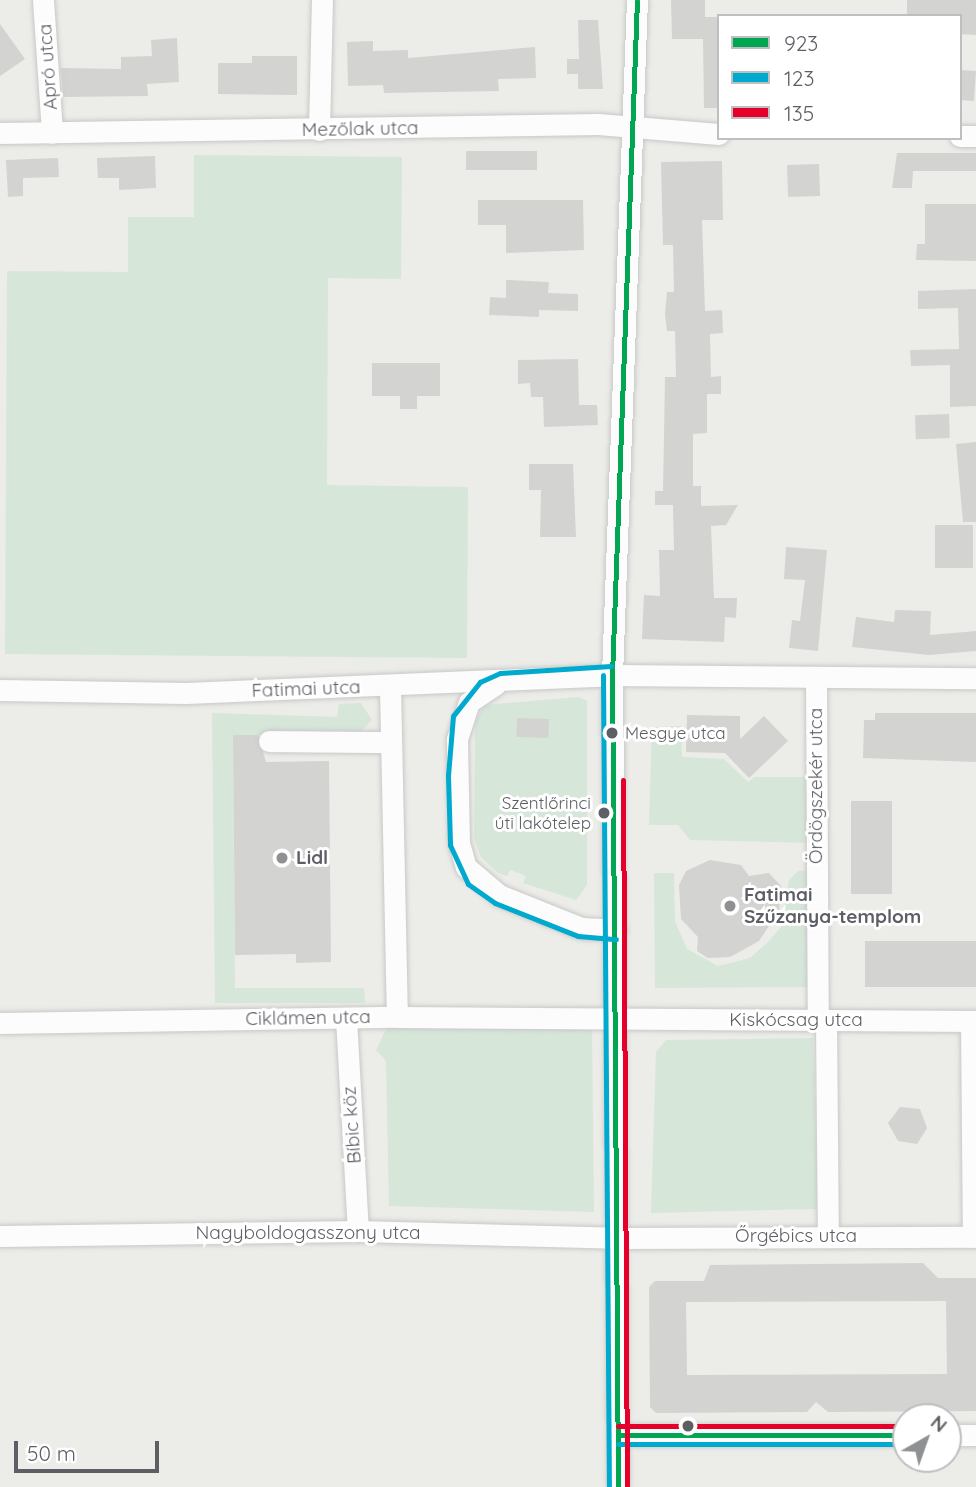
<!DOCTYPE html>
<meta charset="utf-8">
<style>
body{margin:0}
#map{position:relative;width:976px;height:1487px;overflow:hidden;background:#ecece8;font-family:Quicksand,sans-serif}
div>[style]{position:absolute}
.green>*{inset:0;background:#d6e7d9}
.building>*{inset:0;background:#d3d3d1;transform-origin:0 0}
.roads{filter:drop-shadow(0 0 2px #c8c8c8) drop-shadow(0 0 2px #c8c8c8)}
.minor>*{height:21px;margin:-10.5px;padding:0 10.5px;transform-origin:10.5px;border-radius:10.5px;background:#fcfcfc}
.bus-1>*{height:5px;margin:-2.5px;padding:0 2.5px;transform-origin:2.5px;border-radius:2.5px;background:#00a651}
.bus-2>*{height:5px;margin:-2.5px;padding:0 2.5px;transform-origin:2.5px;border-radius:2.5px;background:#00a9ce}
.bus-3>*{height:5px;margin:-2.5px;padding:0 2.5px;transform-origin:2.5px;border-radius:2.5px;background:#e4002b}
.dots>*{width:19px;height:19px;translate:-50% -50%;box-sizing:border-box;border:4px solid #fff;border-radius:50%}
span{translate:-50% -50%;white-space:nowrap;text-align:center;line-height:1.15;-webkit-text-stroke:6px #fff;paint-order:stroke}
.bus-label{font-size:17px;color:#5d5f65}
.left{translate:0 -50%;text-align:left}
.right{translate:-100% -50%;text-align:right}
.street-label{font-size:19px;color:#5d5f65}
.poi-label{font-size:19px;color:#5d5f65;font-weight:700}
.legend{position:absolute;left:717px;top:14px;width:245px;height:126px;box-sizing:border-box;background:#fff;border:2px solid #bebfc1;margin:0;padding:9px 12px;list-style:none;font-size:21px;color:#5d5f65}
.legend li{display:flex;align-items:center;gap:14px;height:35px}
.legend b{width:35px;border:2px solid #bebfc1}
.north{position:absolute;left:892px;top:1403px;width:70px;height:70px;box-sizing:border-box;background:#fff;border:2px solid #bebfc1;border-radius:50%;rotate:40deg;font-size:19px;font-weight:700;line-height:28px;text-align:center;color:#5d5f65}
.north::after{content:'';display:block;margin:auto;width:24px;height:32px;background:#8f9093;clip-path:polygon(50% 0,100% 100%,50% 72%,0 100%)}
.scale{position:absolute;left:14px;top:1441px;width:145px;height:32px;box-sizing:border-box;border:4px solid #5d5f65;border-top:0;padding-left:9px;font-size:21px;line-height:24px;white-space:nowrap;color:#5d5f65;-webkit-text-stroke:5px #fff;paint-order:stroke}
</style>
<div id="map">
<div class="green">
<div style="clip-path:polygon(194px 155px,402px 157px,401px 279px,328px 278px,327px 485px,468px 487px,467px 658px,5px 654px,7px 271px,128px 272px,128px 217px,194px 217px)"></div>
<div style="clip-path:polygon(579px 697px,587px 701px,587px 885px,576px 900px,523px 883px,526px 876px,510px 870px,507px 876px,498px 873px,481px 857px,474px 838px,475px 722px,485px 705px)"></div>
<div style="clip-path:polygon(361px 703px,372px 720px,358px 735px,233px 735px,235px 988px,364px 988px,365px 1003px,215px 1003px,212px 713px,337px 717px,339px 704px)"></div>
<div style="clip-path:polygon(681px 726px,682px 757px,724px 759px,748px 782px,754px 777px,813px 777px,813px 843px,690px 840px,678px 825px,649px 825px,652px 727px)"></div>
<div style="clip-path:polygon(813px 870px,814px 987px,655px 988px,654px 873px,674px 873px,675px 921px,687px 949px,718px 966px,750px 958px,769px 941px,781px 927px,789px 880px,798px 871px)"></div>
<div style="clip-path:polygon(387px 1027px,592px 1027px,594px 1212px,389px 1206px,386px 1061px,376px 1050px)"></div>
<div style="clip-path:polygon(813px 1038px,818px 1209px,651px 1213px,656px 1052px,666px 1040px)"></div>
</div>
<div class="building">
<div style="clip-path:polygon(671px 0,705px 0,705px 17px,719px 17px,719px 108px,704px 108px,703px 39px,672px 39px)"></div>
<div style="clip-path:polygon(907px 0,976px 0,976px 35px,960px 34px,960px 16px,907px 16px)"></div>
<div style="clip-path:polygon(578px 20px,598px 20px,603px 89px,578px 89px,578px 74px,567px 74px,567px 59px,579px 59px)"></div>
<div style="clip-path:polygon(0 24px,25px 59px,0 76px)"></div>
<div style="clip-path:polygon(177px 38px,179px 82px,147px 84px,148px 96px,63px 97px,61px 68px,121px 69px,121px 57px,152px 56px,151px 40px)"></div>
<div style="clip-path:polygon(373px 41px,373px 51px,408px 50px,408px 58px,535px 47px,536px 78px,498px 79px,499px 91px,384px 93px,383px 85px,348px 86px,347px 42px)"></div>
<div style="clip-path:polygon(252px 56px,297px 56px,297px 95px,218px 94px,218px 63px,252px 63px)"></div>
<div style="left:960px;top:70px;width:16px;height:30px;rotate:4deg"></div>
<div style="left:537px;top:151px;width:19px;height:71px;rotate:90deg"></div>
<div style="clip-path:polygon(897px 153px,976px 153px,976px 171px,913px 171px,912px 188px,892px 188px)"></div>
<div style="clip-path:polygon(155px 156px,156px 188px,119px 190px,119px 178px,98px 178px,97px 158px)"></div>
<div style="clip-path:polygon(58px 158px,59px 177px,23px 178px,23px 196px,8px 197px,6px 160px)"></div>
<div style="clip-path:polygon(722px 161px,723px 220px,702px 220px,705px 311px,722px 310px,723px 333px,710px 334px,711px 377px,721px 376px,721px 394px,707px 394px,707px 433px,693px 434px,693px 486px,701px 486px,701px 506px,738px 505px,726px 525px,711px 526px,714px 598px,737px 598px,736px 618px,725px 617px,724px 642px,642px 639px,644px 595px,660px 596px,659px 550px,674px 550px,673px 505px,655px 505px,655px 491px,663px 491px,665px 377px,676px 377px,675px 331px,667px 331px,665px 314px,667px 292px,674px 292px,673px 245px,663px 245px,661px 162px)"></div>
<div style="left:819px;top:164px;width:32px;height:32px;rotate:88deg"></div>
<div style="clip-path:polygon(478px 200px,583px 200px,584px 250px,506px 253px,506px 225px,478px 225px)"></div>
<div style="clip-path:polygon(925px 204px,976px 204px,976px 261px,916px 260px,917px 244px,925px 244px)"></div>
<div style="clip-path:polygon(506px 280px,549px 282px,548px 293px,578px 294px,578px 311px,539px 310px,539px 317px,489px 315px,490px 297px,506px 298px)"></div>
<div style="clip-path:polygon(976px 289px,976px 406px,950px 407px,950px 365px,911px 366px,910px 350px,959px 349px,958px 308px,918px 309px,918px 291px)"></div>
<div style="clip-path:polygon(578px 359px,579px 405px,597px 405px,598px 425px,544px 427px,543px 397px,531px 397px,530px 383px,518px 384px,518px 360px)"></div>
<div style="clip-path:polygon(372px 363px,440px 363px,440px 396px,417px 396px,417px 409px,400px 409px,400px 396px,372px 396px)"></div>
<div style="left:949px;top:414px;width:24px;height:34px;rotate:88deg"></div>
<div style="clip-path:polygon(976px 442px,976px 522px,963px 522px,956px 444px)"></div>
<div style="clip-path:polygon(529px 464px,573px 464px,576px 537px,540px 537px,541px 490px,529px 490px)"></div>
<div style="left:935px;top:525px;width:38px;height:43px"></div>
<div style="clip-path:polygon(786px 547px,827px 550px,818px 651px,789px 648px,792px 620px,800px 621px,805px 580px,784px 579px)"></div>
<div style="clip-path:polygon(895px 610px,931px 611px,930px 635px,976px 631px,976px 651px,929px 655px,852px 647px,856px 617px,894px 622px)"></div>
<div style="clip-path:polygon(875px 713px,976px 713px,976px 762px,863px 758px,864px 720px,875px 720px)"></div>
<div style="clip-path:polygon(687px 715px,740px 716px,740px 739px,764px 716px,788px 741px,749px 778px,725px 753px,686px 752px)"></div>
<div style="left:517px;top:718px;width:32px;height:19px;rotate:2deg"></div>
<div style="clip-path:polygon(233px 735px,258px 735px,266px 762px,329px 761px,331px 962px,296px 963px,296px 954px,235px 955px)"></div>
<div style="left:851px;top:801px;width:41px;height:93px"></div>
<div style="clip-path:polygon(710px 860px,741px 865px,749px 876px,769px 873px,781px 886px,779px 911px,759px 941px,730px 957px,708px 958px,697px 951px,698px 937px,681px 919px,679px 885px,686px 871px)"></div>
<div style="left:976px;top:941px;width:46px;height:111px;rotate:90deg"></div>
<div style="clip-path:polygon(900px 1107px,920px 1109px,927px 1128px,917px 1144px,898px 1141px,888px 1123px)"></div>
<div style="clip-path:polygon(evenodd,923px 1263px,938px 1278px,976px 1278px,976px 1411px,828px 1412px,816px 1402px,807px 1412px,656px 1413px,650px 1407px,649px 1287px,655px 1281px,704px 1281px,710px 1265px,923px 1263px,946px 1301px,947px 1374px,687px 1375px,686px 1302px,946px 1301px)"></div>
</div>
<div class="roads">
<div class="minor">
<div style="left:43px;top:0;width:133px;rotate:86.1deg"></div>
<div style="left:319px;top:130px;width:130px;rotate:-88.7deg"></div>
<div style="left:0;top:133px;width:598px;rotate:-0.86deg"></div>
<div style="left:598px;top:124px;width:121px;rotate:4.7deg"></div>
<div style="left:960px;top:136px;width:16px"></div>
<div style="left:816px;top:678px;width:342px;rotate:89.7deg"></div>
<div style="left:496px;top:684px;width:32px;rotate:146deg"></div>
<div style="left:469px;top:702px;width:40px;rotate:108deg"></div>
<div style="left:457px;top:740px;width:103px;rotate:88.9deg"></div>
<div style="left:459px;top:843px;width:25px;rotate:74deg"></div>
<div style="left:466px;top:867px;width:43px;rotate:40.3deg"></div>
<div style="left:499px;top:895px;width:88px;rotate:21.9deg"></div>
<div style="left:581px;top:928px;width:35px;rotate:3deg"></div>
<div style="left:390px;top:687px;width:330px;rotate:88.8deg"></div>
<div style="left:0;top:690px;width:186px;rotate:0.9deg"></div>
<div style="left:186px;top:693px;width:426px;rotate:-2.4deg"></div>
<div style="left:612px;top:675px;width:364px;rotate:0.5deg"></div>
<div style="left:269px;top:741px;width:121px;rotate:0.5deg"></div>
<div style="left:346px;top:1018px;width:213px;rotate:86.8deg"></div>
<div style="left:826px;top:1020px;width:215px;rotate:89.5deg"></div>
<div style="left:971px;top:1021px;width:216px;rotate:89.5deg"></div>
<div style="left:0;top:1023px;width:397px;rotate:-0.9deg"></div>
<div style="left:397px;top:1017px;width:579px;rotate:0.4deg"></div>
<div style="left:0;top:1236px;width:358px;rotate:-0.8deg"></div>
<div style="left:358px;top:1231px;width:259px;rotate:1.5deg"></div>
<div style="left:617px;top:1238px;width:359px;rotate:-0.2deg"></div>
<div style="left:618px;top:1435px;width:288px"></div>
<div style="left:948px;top:1435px;width:28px"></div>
<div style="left:618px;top:1487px;width:812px;rotate:-90.42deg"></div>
<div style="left:612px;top:675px;width:675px;rotate:-87.88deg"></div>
</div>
</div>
<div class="bus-1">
<div style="left:618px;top:1435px;width:288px"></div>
<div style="left:618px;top:1487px;width:812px;rotate:-90.42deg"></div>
<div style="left:612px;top:675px;width:675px;rotate:-87.88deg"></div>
</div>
<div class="bus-2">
<div style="left:611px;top:666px;width:111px;rotate:176.4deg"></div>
<div style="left:500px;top:673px;width:22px;rotate:156deg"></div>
<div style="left:480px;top:682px;width:43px;rotate:128.5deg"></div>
<div style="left:453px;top:716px;width:60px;rotate:94.8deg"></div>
<div style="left:448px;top:776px;width:69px;rotate:88.3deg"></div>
<div style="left:450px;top:845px;width:43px;rotate:65.2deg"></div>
<div style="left:468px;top:884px;width:33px;rotate:35deg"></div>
<div style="left:495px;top:903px;width:89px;rotate:21.7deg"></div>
<div style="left:578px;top:936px;width:38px;rotate:5deg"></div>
<div style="left:603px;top:675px;width:812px;rotate:89.58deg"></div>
<div style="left:618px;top:1444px;width:288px"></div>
</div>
<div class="bus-3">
<div style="left:623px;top:780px;width:707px;rotate:89.68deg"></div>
<div style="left:618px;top:1426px;width:288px"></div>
</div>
<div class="dots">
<div style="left:612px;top:733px;background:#5d5f65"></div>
<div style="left:604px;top:813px;background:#5d5f65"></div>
<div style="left:282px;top:858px;background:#8f9093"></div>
<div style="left:730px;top:906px;background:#8f9093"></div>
<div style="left:688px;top:1426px;background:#5d5f65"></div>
</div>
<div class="bus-label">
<span class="left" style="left:625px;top:733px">Mesgye utca</span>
<span class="right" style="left:591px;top:813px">Szentlőrinci<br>úti lakótelep</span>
</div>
<div class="street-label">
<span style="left:48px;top:67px;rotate:-94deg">Apró utca</span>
<span style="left:360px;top:129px;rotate:-1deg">Mezőlak utca</span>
<span style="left:306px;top:689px;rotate:-2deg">Fatimai utca</span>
<span style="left:816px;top:786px;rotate:-90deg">Ördögszekér utca</span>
<span style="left:308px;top:1018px;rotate:-1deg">Ciklámen utca</span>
<span style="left:796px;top:1020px">Kiskócsag utca</span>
<span style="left:352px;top:1125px;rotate:-94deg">Bíbic köz</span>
<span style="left:308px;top:1233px">Nagyboldogasszony utca</span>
<span style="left:796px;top:1236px">Őrgébics utca</span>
</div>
<div class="poi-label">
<span class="left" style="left:296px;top:858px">Lidl</span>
<span class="left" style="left:744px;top:906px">Fatimai<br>Szűzanya-templom</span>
</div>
<ul class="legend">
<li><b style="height:9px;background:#00a651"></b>923</li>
<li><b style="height:9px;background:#00a9ce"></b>123</li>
<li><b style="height:9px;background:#e4002b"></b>135</li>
</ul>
<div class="north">N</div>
<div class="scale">50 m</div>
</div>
